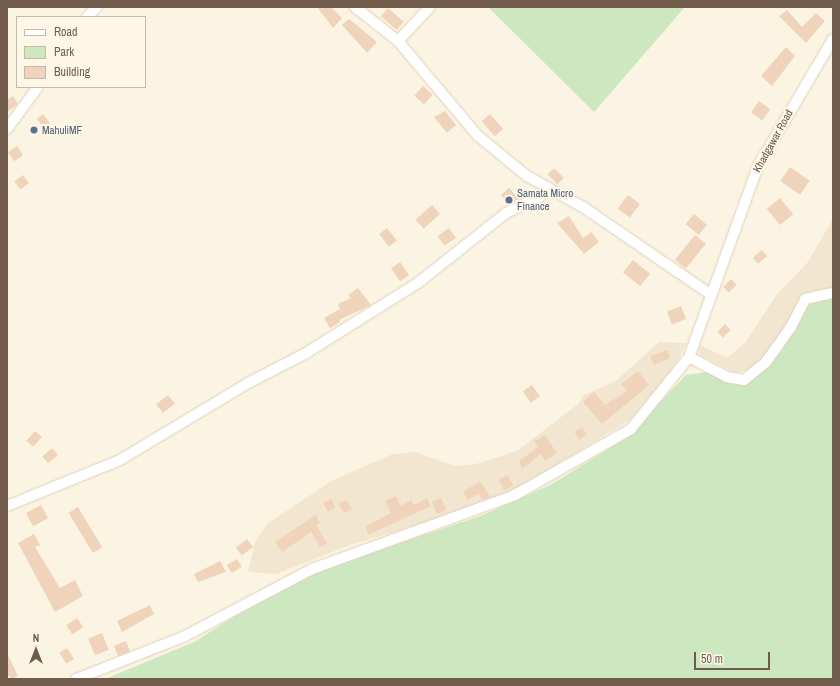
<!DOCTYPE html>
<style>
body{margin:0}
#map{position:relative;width:840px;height:686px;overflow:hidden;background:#fbf4e2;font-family:"Archivo Narrow",sans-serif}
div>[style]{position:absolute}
.residential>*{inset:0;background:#f2e6d1}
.green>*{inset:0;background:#cde8c1}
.building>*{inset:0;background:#efd4bb;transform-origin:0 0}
.roads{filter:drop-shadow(0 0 1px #dfd0be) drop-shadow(0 0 1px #dfd0be)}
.minor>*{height:10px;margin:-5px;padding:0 5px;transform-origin:5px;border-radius:5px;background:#fff}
.dots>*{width:11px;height:11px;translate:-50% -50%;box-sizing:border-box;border:2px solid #fef7e8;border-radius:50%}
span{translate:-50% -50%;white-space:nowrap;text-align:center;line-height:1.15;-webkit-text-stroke:4px #fef7e8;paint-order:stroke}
.service-label{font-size:11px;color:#4e5e75}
.left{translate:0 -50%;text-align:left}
.street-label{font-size:11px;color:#715b4a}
.frame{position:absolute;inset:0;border:8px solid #715b4a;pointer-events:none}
.legend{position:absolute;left:16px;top:16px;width:130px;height:72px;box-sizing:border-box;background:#fef7e8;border:1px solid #c6b9a9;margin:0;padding:5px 7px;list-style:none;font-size:12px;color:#715b4a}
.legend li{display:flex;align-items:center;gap:8px;height:20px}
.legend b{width:20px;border:1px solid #c6b9a9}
.north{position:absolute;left:16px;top:630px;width:40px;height:40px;-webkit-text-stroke:3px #fef7e8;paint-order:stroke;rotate:0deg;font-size:11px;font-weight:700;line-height:16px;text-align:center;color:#715b4a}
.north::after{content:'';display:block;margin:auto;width:14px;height:18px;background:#715b4a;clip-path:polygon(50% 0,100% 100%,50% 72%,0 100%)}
.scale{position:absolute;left:694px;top:652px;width:76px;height:18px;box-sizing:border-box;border:2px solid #715b4a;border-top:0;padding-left:5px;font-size:12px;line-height:14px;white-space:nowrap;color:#715b4a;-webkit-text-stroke:3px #fef7e8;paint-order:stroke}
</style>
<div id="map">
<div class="residential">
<div style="clip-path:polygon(833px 219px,833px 288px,808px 292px,798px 301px,792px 319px,756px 369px,734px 373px,699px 354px,700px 345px,727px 358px,745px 343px,777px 294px,808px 262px)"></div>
<div style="clip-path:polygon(659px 342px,687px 343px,672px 370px,630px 420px,528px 482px,485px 505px,350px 545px,276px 574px,248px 572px,255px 542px,267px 524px,333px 480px,393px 454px,415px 452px,455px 466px,476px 464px,517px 451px,578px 404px,584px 395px,617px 380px)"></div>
</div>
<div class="green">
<div style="clip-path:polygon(488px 7px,685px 7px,594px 112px)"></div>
<div style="clip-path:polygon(833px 298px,833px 679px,105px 679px,194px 642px,251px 606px,327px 568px,483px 515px,552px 484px,626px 438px,686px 375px,708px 372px,731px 384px,756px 377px,781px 352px,808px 304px)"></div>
</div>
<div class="building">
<div style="clip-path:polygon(317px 7px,331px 7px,342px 18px,333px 28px)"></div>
<div style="left:388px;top:8px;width:21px;height:11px;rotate:41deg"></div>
<div style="clip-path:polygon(787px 10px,802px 27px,816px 13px,825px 21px,806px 43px,779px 16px)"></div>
<div style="clip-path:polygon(349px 19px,377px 42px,367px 53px,342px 25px)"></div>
<div style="clip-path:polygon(786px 47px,795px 56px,772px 86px,761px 76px)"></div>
<div style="left:423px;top:86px;width:13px;height:13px;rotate:42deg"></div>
<div style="clip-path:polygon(13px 96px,18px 104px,7px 112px,7px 100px)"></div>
<div style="left:759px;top:101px;width:14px;height:14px;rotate:36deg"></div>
<div style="clip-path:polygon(445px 111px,456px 125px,447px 133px,434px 117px)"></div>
<div style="left:43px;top:114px;width:11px;height:8px;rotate:52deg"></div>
<div style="left:490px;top:114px;width:20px;height:11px;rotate:49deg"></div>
<div style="left:17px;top:146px;width:11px;height:11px;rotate:56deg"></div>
<div style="left:790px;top:167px;width:24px;height:17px;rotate:35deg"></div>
<div style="left:554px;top:168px;width:14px;height:9px;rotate:45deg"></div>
<div style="left:23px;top:175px;width:10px;height:11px;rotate:53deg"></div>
<div style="clip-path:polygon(509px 188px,519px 199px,509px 204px,501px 195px)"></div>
<div style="left:628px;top:195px;width:15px;height:17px;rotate:37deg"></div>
<div style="left:780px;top:198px;width:21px;height:17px;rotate:51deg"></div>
<div style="left:432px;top:205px;width:12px;height:22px;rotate:48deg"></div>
<div style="left:694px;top:214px;width:17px;height:13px;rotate:40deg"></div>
<div style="clip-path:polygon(569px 216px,583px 238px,591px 232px,599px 242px,584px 254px,557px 223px)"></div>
<div style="left:387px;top:228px;width:16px;height:10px;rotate:52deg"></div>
<div style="left:449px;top:228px;width:12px;height:14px;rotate:55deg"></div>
<div style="left:695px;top:235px;width:14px;height:32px;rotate:39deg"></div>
<div style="left:762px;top:250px;width:8px;height:12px;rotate:50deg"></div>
<div style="left:633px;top:260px;width:22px;height:16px;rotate:39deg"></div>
<div style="left:400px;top:262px;width:16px;height:11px;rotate:55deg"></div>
<div style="left:731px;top:279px;width:8px;height:11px;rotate:45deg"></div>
<div style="clip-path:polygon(358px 288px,371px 305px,339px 320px,340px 322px,330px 328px,324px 318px,340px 309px,338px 304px,351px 298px,348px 295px)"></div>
<div style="left:681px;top:306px;width:14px;height:15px;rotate:69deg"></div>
<div style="left:725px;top:324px;width:8px;height:11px;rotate:45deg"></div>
<div style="clip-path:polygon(667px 350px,670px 358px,654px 365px,650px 356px)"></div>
<div style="clip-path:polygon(638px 371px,649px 385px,602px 424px,583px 402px,594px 392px,605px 405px,627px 391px,621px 384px)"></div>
<div style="left:532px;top:385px;width:14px;height:11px;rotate:56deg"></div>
<div style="left:168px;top:395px;width:11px;height:15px;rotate:52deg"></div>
<div style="left:582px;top:427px;width:9px;height:9px;rotate:58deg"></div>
<div style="left:35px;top:431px;width:9px;height:13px;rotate:41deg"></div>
<div style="clip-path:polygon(545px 435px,557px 453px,545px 461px,541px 454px,522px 469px,519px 461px,538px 447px,534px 441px)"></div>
<div style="left:52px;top:448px;width:9px;height:13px;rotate:49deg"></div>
<div style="left:507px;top:475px;width:12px;height:10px;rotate:59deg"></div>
<div style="clip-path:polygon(480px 481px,490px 497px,482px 500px,478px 494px,467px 500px,463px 492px)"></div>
<div style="clip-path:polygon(396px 496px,401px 506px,411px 500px,414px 505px,427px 498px,431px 506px,368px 535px,366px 526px,391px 513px,385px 501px)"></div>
<div style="left:441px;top:498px;width:13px;height:10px;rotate:67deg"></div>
<div style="left:331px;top:499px;width:10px;height:9px;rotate:61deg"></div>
<div style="clip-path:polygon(346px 500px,352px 509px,344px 513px,338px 504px)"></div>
<div style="left:41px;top:505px;width:15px;height:17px;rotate:62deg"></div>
<div style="left:78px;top:507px;width:47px;height:11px;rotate:59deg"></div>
<div style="clip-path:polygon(316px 515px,320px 524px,316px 525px,327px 543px,320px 547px,311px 532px,282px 552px,275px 542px)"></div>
<div style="clip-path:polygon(34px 534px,40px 545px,35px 547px,60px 588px,75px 580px,83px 596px,55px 612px,18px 543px)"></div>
<div style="left:247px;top:539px;width:10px;height:14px;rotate:53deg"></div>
<div style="left:237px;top:559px;width:9px;height:12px;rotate:58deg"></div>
<div style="clip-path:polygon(220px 561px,226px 572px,198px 582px,194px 574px)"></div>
<div style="clip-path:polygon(150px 605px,154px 614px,122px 632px,117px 621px)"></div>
<div style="left:77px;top:618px;width:11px;height:13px;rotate:56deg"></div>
<div style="left:102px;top:633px;width:18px;height:15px;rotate:68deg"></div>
<div style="left:126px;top:641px;width:11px;height:13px;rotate:68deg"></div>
<div style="left:67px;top:648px;width:13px;height:9px;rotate:58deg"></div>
<div style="clip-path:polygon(7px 653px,18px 676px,12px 679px,7px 675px)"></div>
</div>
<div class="roads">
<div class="minor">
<div style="left:355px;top:7px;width:55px;rotate:38.3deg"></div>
<div style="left:398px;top:41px;width:124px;rotate:49.9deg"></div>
<div style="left:478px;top:136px;width:63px;rotate:39.2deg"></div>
<div style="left:527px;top:176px;width:64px;rotate:29deg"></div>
<div style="left:583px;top:207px;width:154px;rotate:34.4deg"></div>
<div style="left:87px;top:17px;width:14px;rotate:-45deg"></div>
<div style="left:398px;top:41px;width:47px;rotate:-46.7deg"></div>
<div style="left:7px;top:129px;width:52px;rotate:-53.6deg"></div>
<div style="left:689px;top:357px;width:43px;rotate:27.8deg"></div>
<div style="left:727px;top:377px;width:17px;rotate:10deg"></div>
<div style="left:744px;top:380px;width:28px;rotate:-39deg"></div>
<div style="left:766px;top:362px;width:43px;rotate:-54.5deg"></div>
<div style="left:791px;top:327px;width:31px;rotate:-63deg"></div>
<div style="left:805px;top:299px;width:29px;rotate:-12deg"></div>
<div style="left:7px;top:506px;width:122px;rotate:-22.2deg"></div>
<div style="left:120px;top:460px;width:149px;rotate:-31deg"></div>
<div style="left:248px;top:383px;width:65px;rotate:-27.3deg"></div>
<div style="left:306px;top:353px;width:133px;rotate:-32.1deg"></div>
<div style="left:419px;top:282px;width:111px;rotate:-38.4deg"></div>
<div style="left:506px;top:213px;width:37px;rotate:-26deg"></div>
<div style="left:539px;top:197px;width:13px;rotate:-48deg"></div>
<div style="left:76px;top:679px;width:115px;rotate:-21.4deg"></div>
<div style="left:183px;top:637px;width:146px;rotate:-27.8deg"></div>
<div style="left:312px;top:569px;width:216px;rotate:-20deg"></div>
<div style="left:515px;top:495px;width:133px;rotate:-29.6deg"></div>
<div style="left:631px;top:429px;width:92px;rotate:-51.1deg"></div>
<div style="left:689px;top:357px;width:203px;rotate:-70.1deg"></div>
<div style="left:758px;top:166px;width:147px;rotate:-59.4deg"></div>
</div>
</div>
<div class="dots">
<div style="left:34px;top:130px;background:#5c6f8a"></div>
<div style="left:509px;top:200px;background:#5c6f8a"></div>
</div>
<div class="service-label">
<span class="left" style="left:42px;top:130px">MahuliMF</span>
<span class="left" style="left:517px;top:200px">Samata Micro<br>Finance</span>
</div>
<div class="street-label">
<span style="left:773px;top:141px;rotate:-61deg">Khadgawar Road</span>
</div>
<div class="frame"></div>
<ul class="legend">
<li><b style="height:5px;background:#fff"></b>Road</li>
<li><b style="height:11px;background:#cde8c1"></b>Park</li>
<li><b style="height:11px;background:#efd4bb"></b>Building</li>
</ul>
<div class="north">N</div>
<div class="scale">50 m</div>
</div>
